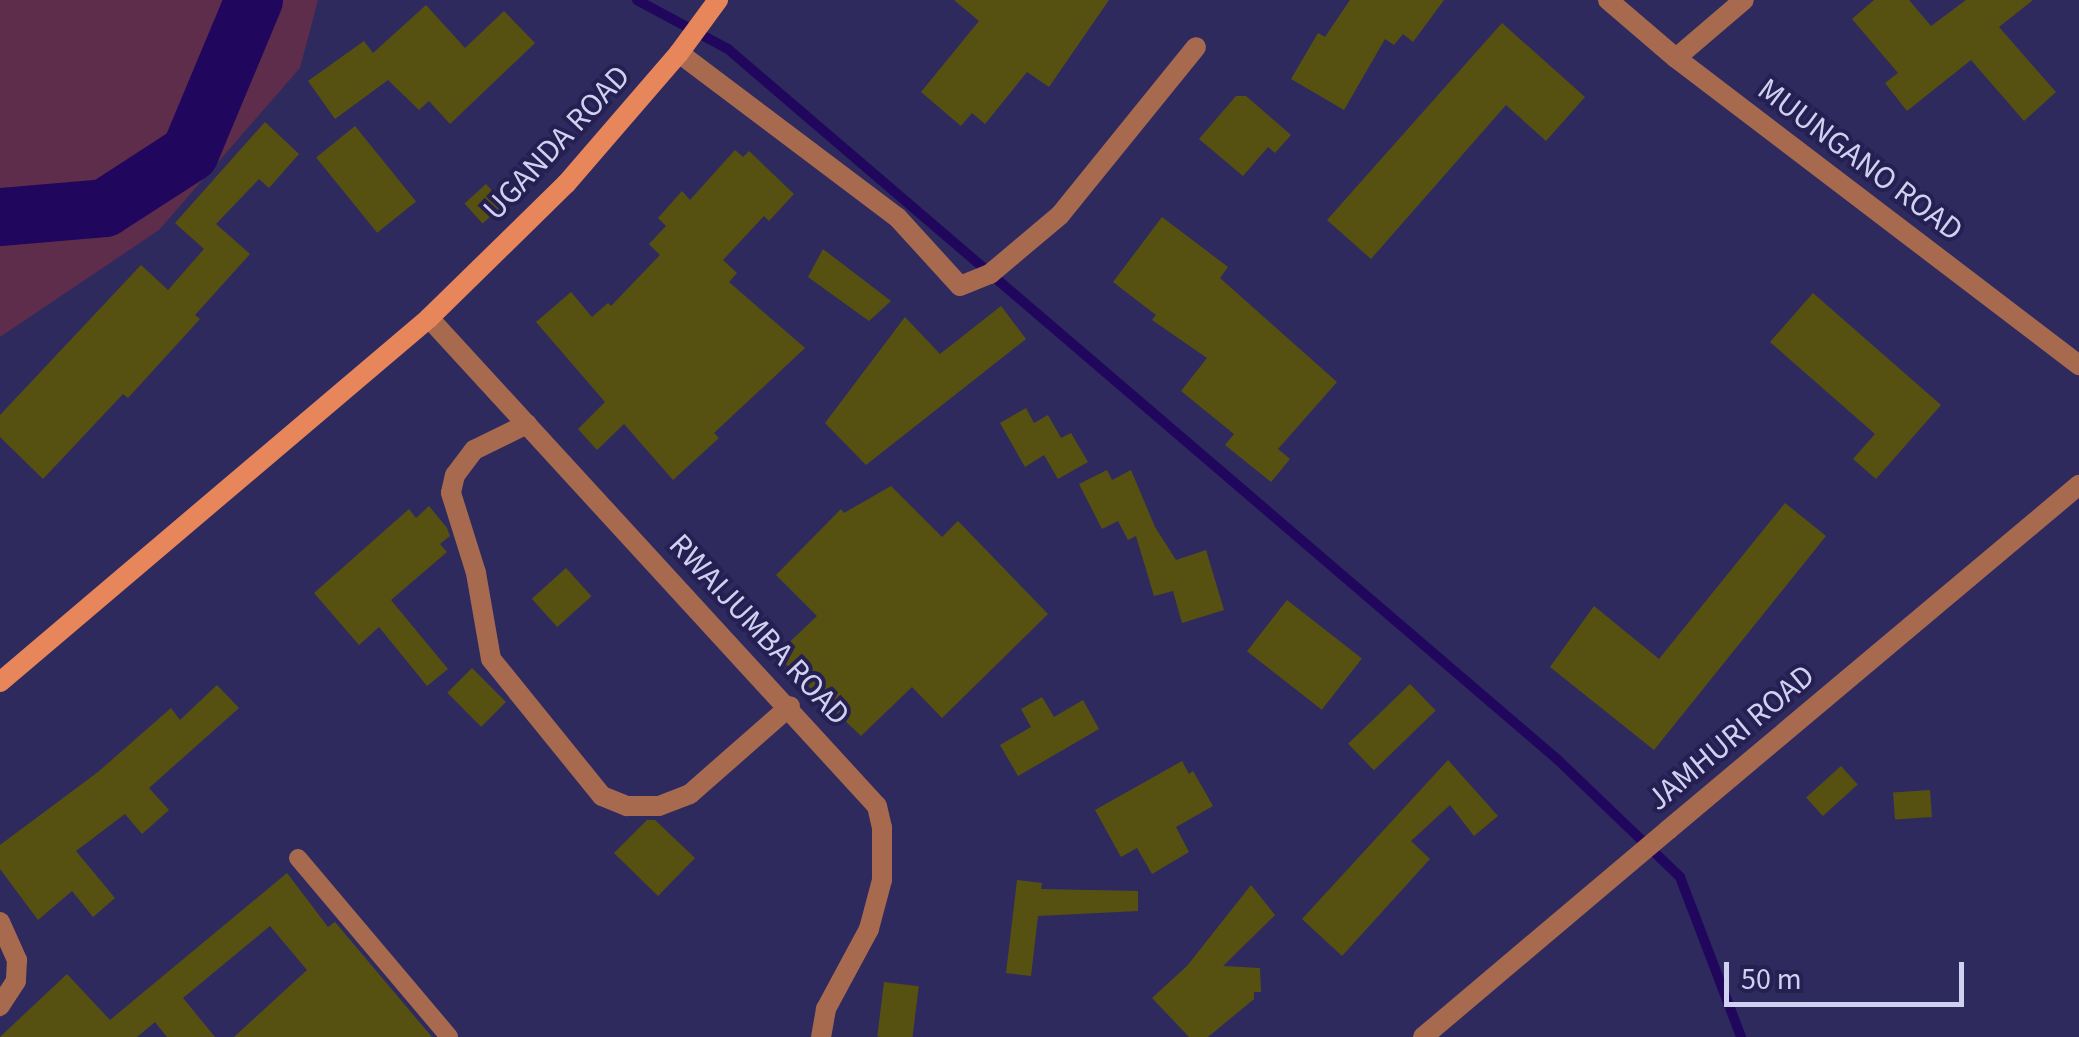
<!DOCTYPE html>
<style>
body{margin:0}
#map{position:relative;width:2079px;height:1037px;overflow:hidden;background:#2e2a5e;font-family:"Source Sans 3",sans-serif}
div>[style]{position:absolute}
.green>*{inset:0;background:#5e2d4b}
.stream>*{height:10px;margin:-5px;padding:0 5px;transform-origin:5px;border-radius:5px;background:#20075d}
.river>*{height:58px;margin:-29px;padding:0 29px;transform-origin:29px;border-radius:29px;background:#20075d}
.building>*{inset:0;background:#575111;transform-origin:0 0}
.service>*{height:18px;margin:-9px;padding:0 9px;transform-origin:9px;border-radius:9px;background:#a76a4f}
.minor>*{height:20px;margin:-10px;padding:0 10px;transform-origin:10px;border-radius:10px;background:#a76a4f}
.tertiary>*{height:20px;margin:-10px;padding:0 10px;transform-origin:10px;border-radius:10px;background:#a76a4f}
.secondary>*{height:20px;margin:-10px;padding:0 10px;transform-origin:10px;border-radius:10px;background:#e8865b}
span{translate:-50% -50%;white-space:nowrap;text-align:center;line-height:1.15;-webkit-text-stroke:8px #251f52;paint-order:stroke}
.street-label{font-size:32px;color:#d0d1f1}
.scale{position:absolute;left:1724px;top:962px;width:240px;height:45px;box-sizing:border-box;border:5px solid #d0d1f1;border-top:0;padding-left:12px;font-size:30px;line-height:35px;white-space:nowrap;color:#d0d1f1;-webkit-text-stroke:8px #251f52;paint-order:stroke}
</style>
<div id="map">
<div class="green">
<div style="clip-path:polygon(0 0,318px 0,300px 68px,159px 230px,0 337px)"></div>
</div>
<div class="stream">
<div style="left:637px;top:0;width:103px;rotate:28.3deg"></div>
<div style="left:728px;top:49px;width:1093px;rotate:40.58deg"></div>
<div style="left:1558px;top:760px;width:169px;rotate:43.8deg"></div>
<div style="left:1680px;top:877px;width:171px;rotate:69.1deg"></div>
</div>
<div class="river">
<div style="left:0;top:217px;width:105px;rotate:-4.9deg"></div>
<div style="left:105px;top:208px;width:101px;rotate:-32.9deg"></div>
<div style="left:190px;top:153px;width:166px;rotate:-67.3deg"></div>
</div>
<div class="building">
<div style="clip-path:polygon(954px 0,1109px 0,1049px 87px,1027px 72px,985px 124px,972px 113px,961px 126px,921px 92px,979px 21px)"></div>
<div style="clip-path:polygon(1350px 0,1444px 0,1413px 42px,1403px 34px,1394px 45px,1385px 39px,1344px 110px,1291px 79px,1318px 33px,1325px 37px)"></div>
<div style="clip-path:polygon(1874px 0,1909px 0,1931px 26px,1966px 0,2033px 0,1999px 27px,2056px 92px,2024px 121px,1971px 60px,1907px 111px,1885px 83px,1898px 73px,1852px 19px)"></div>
<div style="clip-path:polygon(426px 5px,465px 48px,504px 11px,535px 43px,450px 124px,429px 101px,419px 110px,388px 80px,335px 119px,308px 81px,364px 41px,373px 53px)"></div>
<div style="clip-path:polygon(1502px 23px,1585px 97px,1546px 141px,1506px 105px,1371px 259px,1327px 220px)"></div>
<div style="clip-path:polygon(1236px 96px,1246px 96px,1291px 135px,1275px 153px,1268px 147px,1243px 176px,1199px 139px)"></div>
<div style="clip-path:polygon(265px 122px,299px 154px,269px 188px,259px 179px,216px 224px,250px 254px,195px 315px,200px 319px,128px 398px,123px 394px,43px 479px,0 437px,0 415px,141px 265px,168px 290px,204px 249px,175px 223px)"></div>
<div style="left:355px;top:126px;width:97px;height:50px;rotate:51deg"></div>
<div style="clip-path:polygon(735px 150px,743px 157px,749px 151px,794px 194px,769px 221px,764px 216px,723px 260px,737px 273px,729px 282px,805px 348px,714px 433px,719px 438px,673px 480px,624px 424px,597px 450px,578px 429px,605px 402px,536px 322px,571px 292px,592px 317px,608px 303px,611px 306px,660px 255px,649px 244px,666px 226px,658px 218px,682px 191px,690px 200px)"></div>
<div style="left:486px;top:184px;width:27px;height:29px;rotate:48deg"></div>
<div style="clip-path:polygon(1162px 217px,1228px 267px,1220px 278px,1337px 382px,1278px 449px,1290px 459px,1271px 482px,1225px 445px,1234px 434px,1181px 391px,1207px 358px,1152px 320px,1156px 315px,1113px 282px)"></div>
<div style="clip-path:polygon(823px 249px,891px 301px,869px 321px,808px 277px)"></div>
<div style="clip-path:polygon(1813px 293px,1941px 405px,1876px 479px,1853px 459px,1875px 434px,1770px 342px)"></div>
<div style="clip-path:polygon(1001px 306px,1026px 339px,866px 465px,825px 423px,905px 317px,940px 354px)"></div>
<div style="clip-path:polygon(1026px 408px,1034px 423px,1048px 415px,1061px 438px,1071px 433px,1088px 462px,1058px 479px,1044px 455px,1025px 467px,1000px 423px)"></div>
<div style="clip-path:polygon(1107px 470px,1112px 480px,1131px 470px,1155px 527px,1176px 560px,1206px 550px,1224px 610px,1182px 623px,1173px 591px,1154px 596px,1136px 536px,1128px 540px,1118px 521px,1102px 529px,1079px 484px)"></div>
<div style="clip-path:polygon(891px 486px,942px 537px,958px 521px,1048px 614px,942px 718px,912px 687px,861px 736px,776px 655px,817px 616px,776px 575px,841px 509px,844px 513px)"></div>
<div style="clip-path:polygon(1785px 503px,1826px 536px,1654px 750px,1550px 667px,1594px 606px,1659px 659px)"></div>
<div style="clip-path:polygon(429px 506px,447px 528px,450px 536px,440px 544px,447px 552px,391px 600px,448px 669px,427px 686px,379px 627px,359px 645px,314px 593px,409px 509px,416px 518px)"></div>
<div style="left:566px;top:568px;width:38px;height:46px;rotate:48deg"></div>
<div style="left:1287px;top:600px;width:95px;height:65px;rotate:38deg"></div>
<div style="left:472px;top:668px;width:48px;height:35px;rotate:45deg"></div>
<div style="left:1410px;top:684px;width:37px;height:86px;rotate:46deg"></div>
<div style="clip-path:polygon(217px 685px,239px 708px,149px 788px,169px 810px,142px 834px,125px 814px,76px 851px,115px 898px,93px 917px,72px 891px,38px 920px,0 869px,0 845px,98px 772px,171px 708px,180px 720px)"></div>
<div style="clip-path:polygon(1042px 697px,1054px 717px,1083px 700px,1099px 729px,1018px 776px,1000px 745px,1031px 727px,1021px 709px)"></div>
<div style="clip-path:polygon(1448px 760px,1498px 816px,1474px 836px,1450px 805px,1411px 841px,1430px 859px,1342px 956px,1302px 919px)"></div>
<div style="clip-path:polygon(1182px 761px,1189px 774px,1193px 771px,1213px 806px,1176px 827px,1189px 852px,1152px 874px,1137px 848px,1121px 857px,1095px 810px)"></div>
<div style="left:1841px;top:766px;width:25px;height:47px;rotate:48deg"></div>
<div style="left:1930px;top:790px;width:27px;height:37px;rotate:86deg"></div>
<div style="clip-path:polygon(647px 820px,655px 820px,695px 858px,658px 896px,614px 853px)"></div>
<div style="clip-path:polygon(287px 873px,328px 927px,335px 922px,432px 1037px,234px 1037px,307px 970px,270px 926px,183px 998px,215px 1037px,167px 1037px,155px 1022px,137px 1037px,0 1037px,67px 974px,110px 1020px)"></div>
<div style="clip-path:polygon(1017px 880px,1042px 883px,1041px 889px,1138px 891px,1138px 911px,1038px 916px,1031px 976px,1006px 973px)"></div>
<div style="clip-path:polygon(1251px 885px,1275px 915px,1223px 966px,1260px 968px,1261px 992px,1254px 992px,1254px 999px,1208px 1037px,1189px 1037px,1152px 998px,1187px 966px)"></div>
<div style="left:884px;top:982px;width:35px;height:55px;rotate:7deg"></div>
</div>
<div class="service">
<div style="left:298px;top:858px;width:234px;rotate:49.8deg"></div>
</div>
<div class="minor">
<div style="left:1608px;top:0;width:89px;rotate:40.5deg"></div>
<div style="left:1676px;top:58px;width:507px;rotate:37.3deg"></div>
<div style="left:679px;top:53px;width:273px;rotate:37deg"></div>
<div style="left:897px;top:217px;width:93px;rotate:47.6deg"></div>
<div style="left:960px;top:286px;width:32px;rotate:-22deg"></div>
<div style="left:990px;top:274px;width:92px;rotate:-40.1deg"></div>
<div style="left:1060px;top:215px;width:216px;rotate:-51deg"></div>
<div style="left:1676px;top:58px;width:89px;rotate:-40.5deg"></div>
<div style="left:429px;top:318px;width:662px;rotate:47.45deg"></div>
<div style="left:877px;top:806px;width:22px;rotate:77deg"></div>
<div style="left:882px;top:827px;width:53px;rotate:90deg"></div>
<div style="left:882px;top:880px;width:51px;rotate:104.9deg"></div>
<div style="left:869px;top:929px;width:91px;rotate:118.3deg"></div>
<div style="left:826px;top:1009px;width:28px;rotate:100deg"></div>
<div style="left:527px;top:424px;width:59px;rotate:153.9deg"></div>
<div style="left:474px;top:450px;width:31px;rotate:127deg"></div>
<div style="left:455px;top:475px;width:18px;rotate:103deg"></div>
<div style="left:451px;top:493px;width:84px;rotate:72.6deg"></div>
<div style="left:476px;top:573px;width:87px;rotate:80.1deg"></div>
<div style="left:491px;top:659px;width:176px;rotate:51deg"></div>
<div style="left:602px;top:796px;width:27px;rotate:22deg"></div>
<div style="left:627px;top:806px;width:32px"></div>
<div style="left:659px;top:806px;width:33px;rotate:-21deg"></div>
<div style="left:690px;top:794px;width:133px;rotate:-41.3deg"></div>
<div style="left:0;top:922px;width:42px;rotate:65.9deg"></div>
<div style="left:17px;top:960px;width:21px;rotate:93deg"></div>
<div style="left:16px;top:981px;width:30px;rotate:123deg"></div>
<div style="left:1423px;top:1037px;width:321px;rotate:-40.2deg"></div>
</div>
<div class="tertiary">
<div style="left:1668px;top:830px;width:537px;rotate:-40.01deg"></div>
</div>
<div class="secondary">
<div style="left:0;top:682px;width:563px;rotate:-40.31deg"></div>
<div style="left:429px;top:318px;width:192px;rotate:-44.4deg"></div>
<div style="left:566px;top:184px;width:173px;rotate:-49.2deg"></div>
<div style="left:679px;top:53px;width:66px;rotate:-53.7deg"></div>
</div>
<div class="street-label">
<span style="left:557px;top:143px;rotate:-47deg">UGANDA ROAD</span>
<span style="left:1860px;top:160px;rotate:37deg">MUUNGANO ROAD</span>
<span style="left:759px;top:630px;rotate:47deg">RWAIJUMBA ROAD</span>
<span style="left:1731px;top:738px;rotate:-40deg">JAMHURI ROAD</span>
</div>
<div class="scale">50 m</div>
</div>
